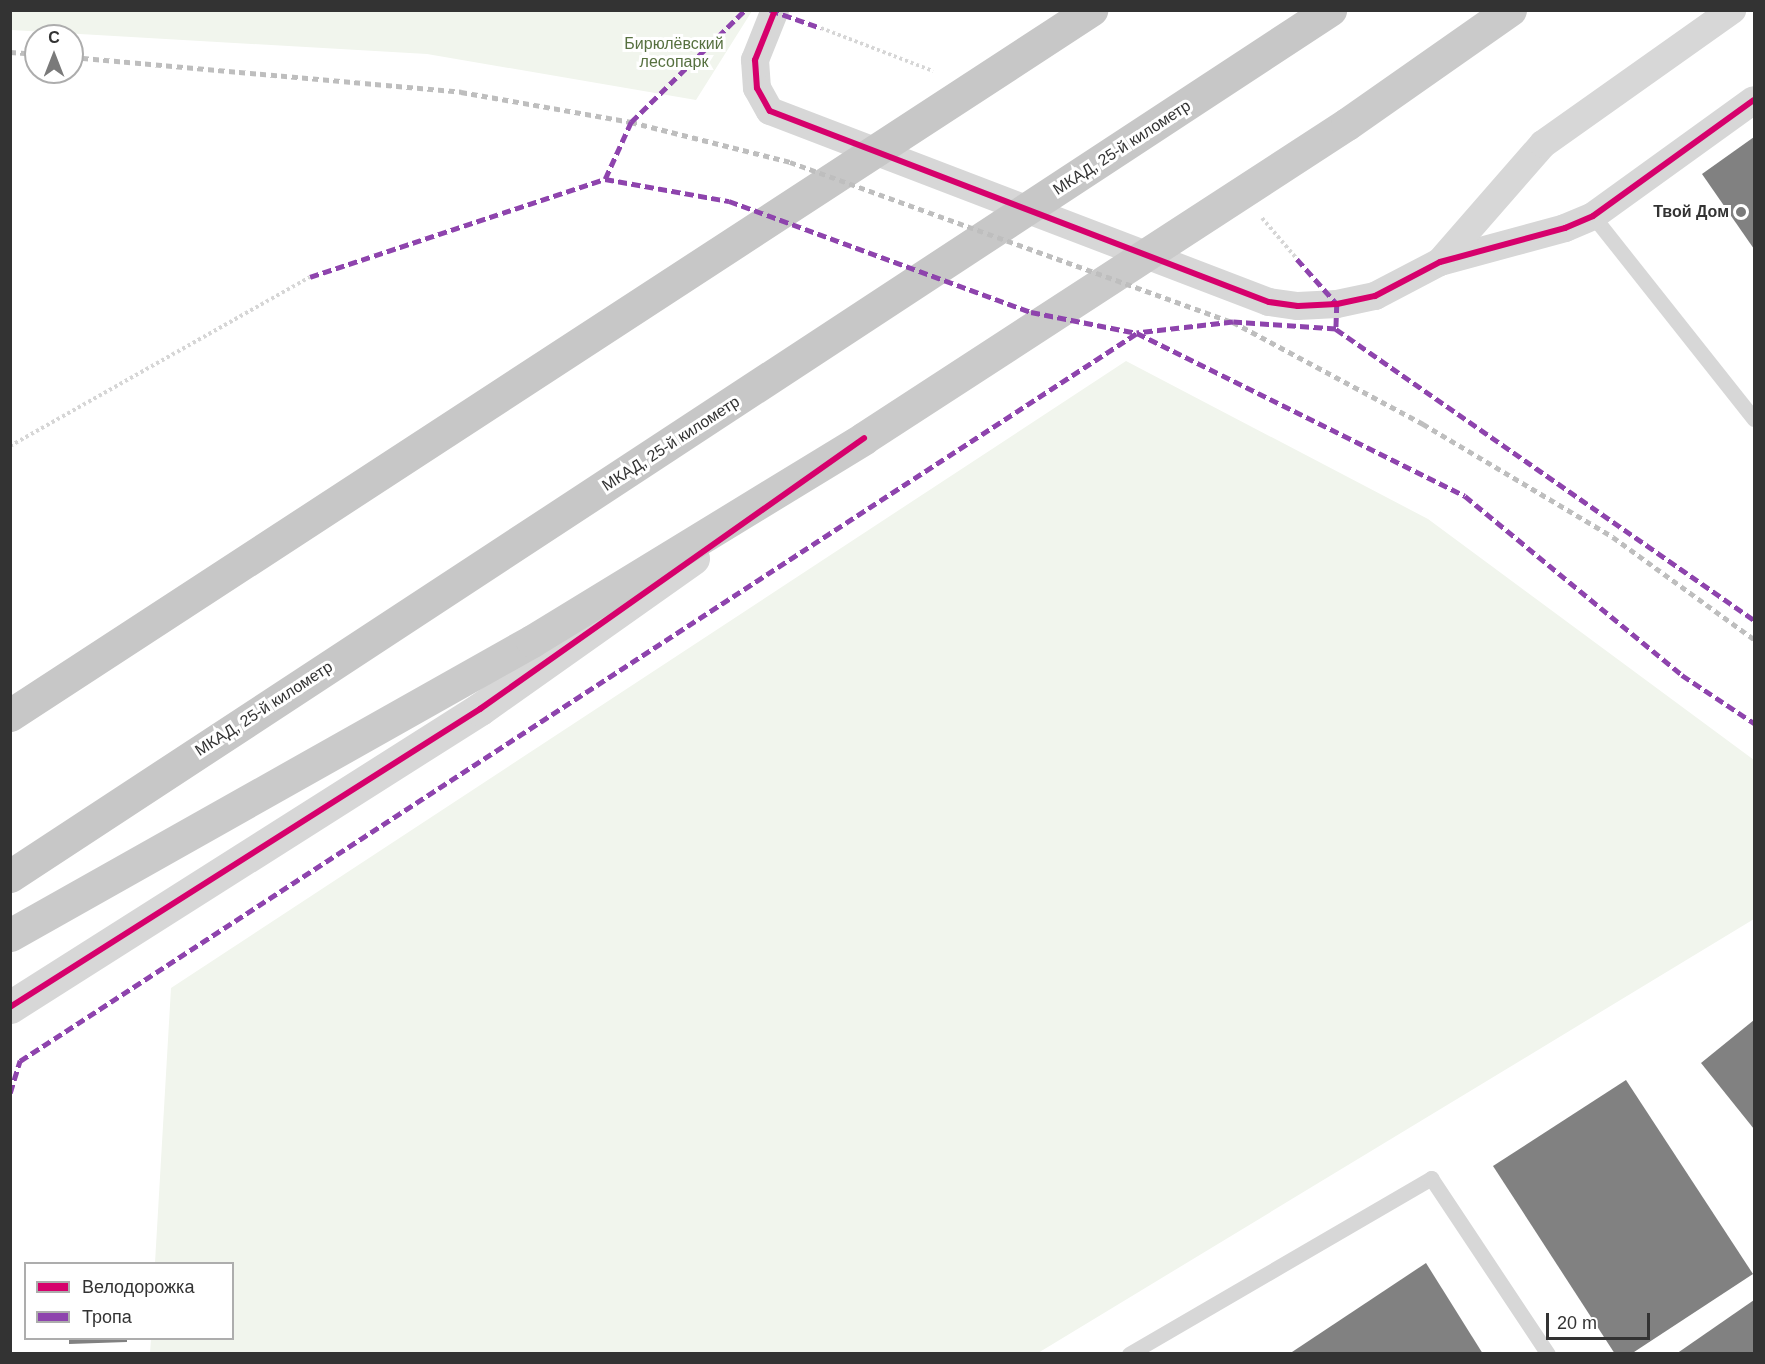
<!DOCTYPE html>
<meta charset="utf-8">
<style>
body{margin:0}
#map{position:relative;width:1765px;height:1364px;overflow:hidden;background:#fff;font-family:Arial,sans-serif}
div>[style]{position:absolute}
.green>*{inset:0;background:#f1f5ed}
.building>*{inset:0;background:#818181}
.path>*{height:4px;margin-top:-2px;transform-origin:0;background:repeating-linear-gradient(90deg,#d6d6d6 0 3px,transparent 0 6px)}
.service>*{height:15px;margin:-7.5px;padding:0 7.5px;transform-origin:7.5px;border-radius:7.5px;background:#d7d7d7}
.minor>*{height:28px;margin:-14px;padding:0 14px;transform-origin:14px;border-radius:14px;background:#d7d7d7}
.tertiary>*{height:33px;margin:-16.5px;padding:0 16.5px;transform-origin:16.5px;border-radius:16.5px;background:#d7d7d7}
.primary>*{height:33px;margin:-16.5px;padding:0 16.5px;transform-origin:16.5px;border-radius:16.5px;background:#cacaca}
.trunk>*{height:33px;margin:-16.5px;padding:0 16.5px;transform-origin:16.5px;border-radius:16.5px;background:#c7c7c7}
.rail>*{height:4.5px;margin-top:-2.25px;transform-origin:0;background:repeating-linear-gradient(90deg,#bebebe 0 6px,transparent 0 10.5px)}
.quiet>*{height:4.5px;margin-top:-2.25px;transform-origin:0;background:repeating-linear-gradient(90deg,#8e44ad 0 9px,transparent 0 13.5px)}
.cycleway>*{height:6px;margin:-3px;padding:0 3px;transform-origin:3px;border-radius:3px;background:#d6006c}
.dots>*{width:16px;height:16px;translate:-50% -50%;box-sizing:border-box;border:3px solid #fff;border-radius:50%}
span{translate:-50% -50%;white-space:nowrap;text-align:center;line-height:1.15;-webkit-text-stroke:6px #fff;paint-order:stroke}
.park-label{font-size:16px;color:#56703f}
.street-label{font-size:16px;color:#333}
.poi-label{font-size:16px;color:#333;font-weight:700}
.right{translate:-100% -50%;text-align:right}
.frame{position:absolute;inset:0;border:12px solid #333;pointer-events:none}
.legend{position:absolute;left:24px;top:1262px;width:210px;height:78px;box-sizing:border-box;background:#fff;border:2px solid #adadad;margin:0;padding:8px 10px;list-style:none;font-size:18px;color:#333}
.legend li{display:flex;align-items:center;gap:12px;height:30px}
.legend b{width:30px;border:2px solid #adadad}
.north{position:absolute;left:24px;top:24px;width:60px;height:60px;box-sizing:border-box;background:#fff;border:2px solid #adadad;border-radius:50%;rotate:0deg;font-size:16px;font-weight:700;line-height:24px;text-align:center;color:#333}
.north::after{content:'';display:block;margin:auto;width:21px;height:27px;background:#7a7a7a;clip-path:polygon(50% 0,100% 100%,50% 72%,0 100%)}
.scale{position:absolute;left:1546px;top:1313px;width:104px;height:27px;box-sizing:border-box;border:3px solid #333;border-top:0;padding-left:8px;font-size:18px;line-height:21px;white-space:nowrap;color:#333;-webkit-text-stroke:4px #fff;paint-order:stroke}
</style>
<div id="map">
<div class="green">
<div style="clip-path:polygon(10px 11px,11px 10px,752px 11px,696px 100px,427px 54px,11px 30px)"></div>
<div style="clip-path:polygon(1126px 361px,1428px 519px,1754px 760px,1754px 919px,1038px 1353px,150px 1353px,151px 1339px,232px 1338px,232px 1264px,155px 1263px,171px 988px)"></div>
</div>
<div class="building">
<div style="clip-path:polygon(1754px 137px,1754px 249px,1702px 174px)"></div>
<div style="clip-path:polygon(1754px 1020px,1754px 1129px,1701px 1063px)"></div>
<div style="clip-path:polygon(1626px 1080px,1753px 1274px,1631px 1354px,1615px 1354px,1493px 1166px)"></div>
<div style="clip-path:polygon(1426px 1263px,1483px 1354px,1289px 1354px)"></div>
<div style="clip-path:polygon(1754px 1300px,1754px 1354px,1676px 1354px)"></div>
<div style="clip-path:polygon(69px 1338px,127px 1338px,127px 1342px,69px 1344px)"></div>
</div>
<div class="path">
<div style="left:821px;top:28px;width:120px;rotate:21deg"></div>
<div style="left:1262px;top:218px;width:54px;rotate:49.5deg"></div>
<div style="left:10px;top:446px;width:344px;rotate:-29.4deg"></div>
</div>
<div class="service">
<div style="left:1593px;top:216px;width:259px;rotate:51.6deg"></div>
<div style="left:1129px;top:1354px;width:350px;rotate:-30.2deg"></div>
<div style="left:1431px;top:1178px;width:211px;rotate:56.4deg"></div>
</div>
<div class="minor">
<div style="left:775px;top:10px;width:54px;rotate:111.8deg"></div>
<div style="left:755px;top:60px;width:28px;rotate:86deg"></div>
<div style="left:757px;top:88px;width:26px;rotate:61deg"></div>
<div style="left:770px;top:111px;width:534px;rotate:20.95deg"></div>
<div style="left:1269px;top:302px;width:29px;rotate:8deg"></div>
<div style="left:1298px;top:306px;width:39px;rotate:-3deg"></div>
<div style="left:1337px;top:304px;width:39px;rotate:-12deg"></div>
<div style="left:1375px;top:296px;width:73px;rotate:-27.6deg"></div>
<div style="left:1440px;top:262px;width:130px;rotate:-15.2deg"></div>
<div style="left:1565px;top:228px;width:30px;rotate:-23deg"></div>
<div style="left:1593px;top:216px;width:198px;rotate:-35.8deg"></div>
<div style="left:1440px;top:262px;width:157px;rotate:-48.9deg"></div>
<div style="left:1543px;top:144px;width:232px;rotate:-35.3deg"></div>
</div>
<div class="tertiary">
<div style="left:10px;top:1007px;width:557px;rotate:-32.38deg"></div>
<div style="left:480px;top:709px;width:261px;rotate:-35.3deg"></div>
</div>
<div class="primary">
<div style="left:10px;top:935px;width:599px;rotate:-29.39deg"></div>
<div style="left:532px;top:641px;width:389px;rotate:-31.4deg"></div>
<div style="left:864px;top:438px;width:576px;rotate:-33.03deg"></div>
<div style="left:1347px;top:124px;width:199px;rotate:-35deg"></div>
</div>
<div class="trunk">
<div style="left:10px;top:715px;width:1291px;rotate:-33.11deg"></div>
<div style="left:10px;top:876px;width:1579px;rotate:-33.27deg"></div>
</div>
<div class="rail">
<div style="left:10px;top:52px;width:26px;rotate:4deg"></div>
<div style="left:72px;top:57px;width:391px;rotate:5.1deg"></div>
<div style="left:461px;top:92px;width:173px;rotate:10deg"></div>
<div style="left:631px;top:122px;width:164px;rotate:14.1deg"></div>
<div style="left:790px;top:162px;width:471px;rotate:19.9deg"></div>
<div style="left:1233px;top:322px;width:216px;rotate:28.2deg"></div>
<div style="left:1423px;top:424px;width:221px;rotate:30.7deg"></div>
<div style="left:1613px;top:537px;width:174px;rotate:35.9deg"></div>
</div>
<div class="quiet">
<div style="left:770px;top:10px;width:54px;rotate:19.4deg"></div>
<div style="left:605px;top:179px;width:63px;rotate:-65.5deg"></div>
<div style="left:631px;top:122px;width:160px;rotate:-44.5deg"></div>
<div style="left:1297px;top:259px;width:60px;rotate:48.4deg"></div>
<div style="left:1337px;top:304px;width:25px;rotate:92deg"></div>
<div style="left:1336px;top:329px;width:509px;rotate:34.84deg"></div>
<div style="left:310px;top:277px;width:311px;rotate:-18.4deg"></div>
<div style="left:605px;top:179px;width:126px;rotate:10.1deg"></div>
<div style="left:729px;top:201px;width:322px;rotate:20.2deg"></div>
<div style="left:1031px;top:312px;width:108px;rotate:11.2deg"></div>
<div style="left:1336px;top:329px;width:103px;rotate:-176.1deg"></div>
<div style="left:1233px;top:322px;width:97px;rotate:173.5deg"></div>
<div style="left:1137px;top:333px;width:366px;rotate:26.4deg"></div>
<div style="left:1465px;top:496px;width:281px;rotate:39.5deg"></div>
<div style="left:1682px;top:675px;width:87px;rotate:33.7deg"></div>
<div style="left:10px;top:1093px;width:34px;rotate:-73deg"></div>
<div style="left:20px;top:1061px;width:1333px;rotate:-33.09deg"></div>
</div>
<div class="cycleway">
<div style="left:775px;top:10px;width:54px;rotate:111.8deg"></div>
<div style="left:755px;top:60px;width:28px;rotate:86deg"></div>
<div style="left:757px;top:88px;width:26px;rotate:61deg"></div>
<div style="left:770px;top:111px;width:534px;rotate:20.95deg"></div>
<div style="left:1269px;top:302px;width:29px;rotate:8deg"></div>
<div style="left:1298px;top:306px;width:39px;rotate:-3deg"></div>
<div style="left:1337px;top:304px;width:39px;rotate:-12deg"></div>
<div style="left:1375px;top:296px;width:73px;rotate:-27.6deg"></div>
<div style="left:1440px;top:262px;width:130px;rotate:-15.2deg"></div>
<div style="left:1565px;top:228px;width:30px;rotate:-23deg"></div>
<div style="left:1593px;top:216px;width:198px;rotate:-35.8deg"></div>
<div style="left:10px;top:1007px;width:557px;rotate:-32.38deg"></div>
<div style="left:480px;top:709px;width:470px;rotate:-35.2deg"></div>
</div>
<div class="dots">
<div style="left:1741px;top:212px;background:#7a7a7a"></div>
</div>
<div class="park-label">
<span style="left:674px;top:53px">Бирюлёвский<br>лесопарк</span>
</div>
<div class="street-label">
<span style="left:1122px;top:148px;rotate:-33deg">МКАД, 25-й километр</span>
<span style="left:671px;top:444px;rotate:-33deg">МКАД, 25-й километр</span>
<span style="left:264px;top:709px;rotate:-33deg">МКАД, 25-й километр</span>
</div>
<div class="poi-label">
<span class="right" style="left:1729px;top:212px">Твой Дом</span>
</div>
<div class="frame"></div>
<ul class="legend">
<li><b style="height:8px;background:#d6006c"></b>Велодорожка</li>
<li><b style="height:8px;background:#8e44ad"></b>Тропа</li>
</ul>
<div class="north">С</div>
<div class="scale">20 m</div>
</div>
